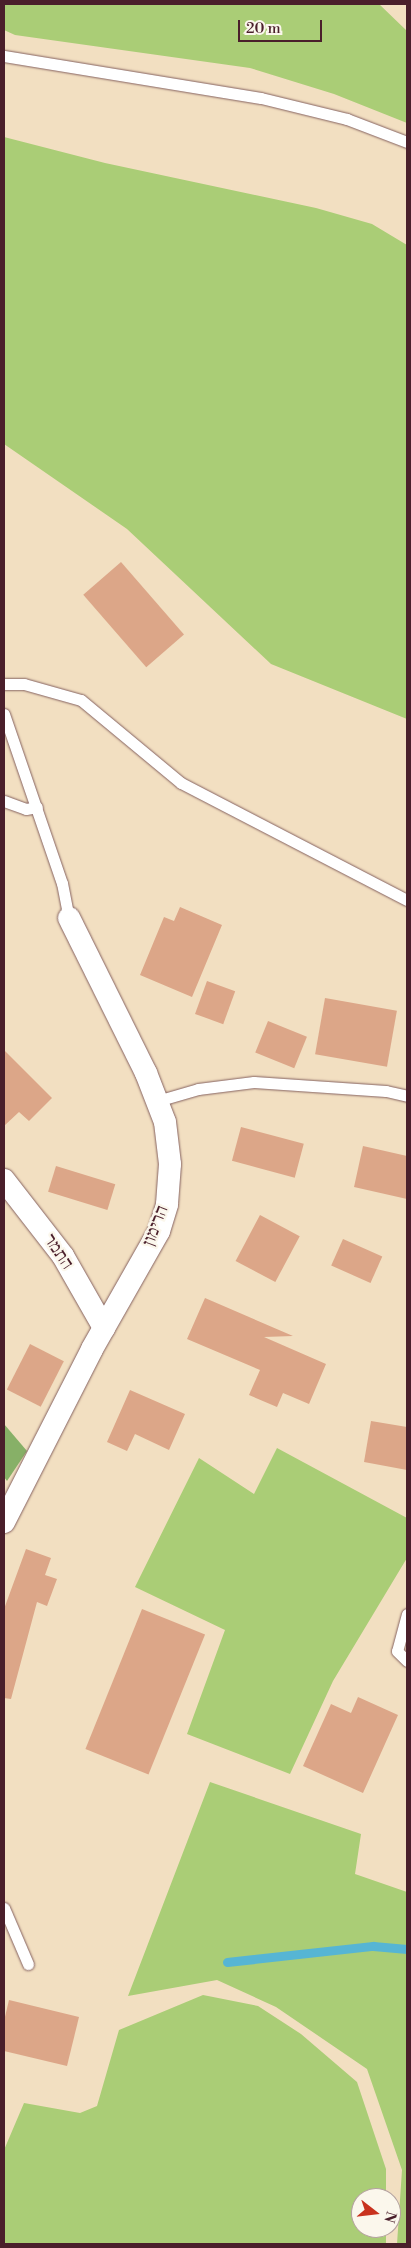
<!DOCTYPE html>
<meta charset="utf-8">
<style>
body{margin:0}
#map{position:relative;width:411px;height:2248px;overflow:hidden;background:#f2dfc1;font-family:"Libre Bodoni","Frank Ruhl Libre",serif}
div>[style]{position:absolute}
.green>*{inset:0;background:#aacd76}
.forest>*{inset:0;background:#87b067}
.stream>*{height:9px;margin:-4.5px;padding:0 4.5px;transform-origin:4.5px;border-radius:4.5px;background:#56b5d4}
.building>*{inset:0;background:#dca688;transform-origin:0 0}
.roads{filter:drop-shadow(0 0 1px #856260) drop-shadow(0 0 1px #856260)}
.lane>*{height:11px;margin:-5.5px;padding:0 5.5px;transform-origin:5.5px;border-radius:5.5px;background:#fff}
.street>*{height:22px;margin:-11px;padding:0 11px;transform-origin:11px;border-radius:11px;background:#fff}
span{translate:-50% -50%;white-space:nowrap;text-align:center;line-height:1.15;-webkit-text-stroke:4.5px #fbf7ec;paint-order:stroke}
.street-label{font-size:18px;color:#4a1f2b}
.frame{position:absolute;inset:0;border:5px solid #4a1f2b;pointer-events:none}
.north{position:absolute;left:351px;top:2188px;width:50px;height:50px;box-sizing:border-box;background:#fbf7ec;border:1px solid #b4a19f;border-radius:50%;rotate:106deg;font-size:14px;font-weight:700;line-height:20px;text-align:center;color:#4a1f2b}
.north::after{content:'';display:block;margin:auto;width:18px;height:22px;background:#c8321e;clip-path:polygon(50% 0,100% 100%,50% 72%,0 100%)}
.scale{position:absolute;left:238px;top:20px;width:84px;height:22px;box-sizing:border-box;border:2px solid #4a1f2b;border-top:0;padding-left:6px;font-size:15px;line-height:18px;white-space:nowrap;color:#4a1f2b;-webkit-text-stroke:4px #fbf7ec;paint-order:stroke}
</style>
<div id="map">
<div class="green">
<div style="clip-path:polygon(4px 4px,379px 4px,407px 31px,407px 123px,334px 94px,250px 68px,15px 35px,4px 30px)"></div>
<div style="clip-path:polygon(4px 137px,105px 163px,316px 208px,372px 224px,407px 245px,407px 719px,271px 664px,127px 529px,4px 444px)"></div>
<div style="clip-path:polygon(277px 1448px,407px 1518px,407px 1558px,333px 1681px,290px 1774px,187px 1734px,225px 1630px,135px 1587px,199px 1458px,254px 1494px)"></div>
<div style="clip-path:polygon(210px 1782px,361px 1834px,355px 1874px,407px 1892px,407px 2244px,397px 2244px,402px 2170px,367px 2069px,276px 2007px,217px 1980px,128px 1996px)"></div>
<div style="clip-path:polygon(203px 1995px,258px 2006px,301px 2034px,357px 2082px,386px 2169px,386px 2198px,361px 2198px,361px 2228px,386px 2228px,386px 2244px,4px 2244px,4px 2150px,24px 2103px,80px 2113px,97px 2106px,119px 2030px)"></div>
</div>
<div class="forest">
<div style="clip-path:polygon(4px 1424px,27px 1451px,7px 1481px,4px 1477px)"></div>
</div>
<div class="stream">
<div style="left:227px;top:1962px;width:147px;rotate:-6.3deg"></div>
<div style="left:373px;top:1946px;width:34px;rotate:5deg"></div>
</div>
<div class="building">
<div style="left:121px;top:562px;width:96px;height:50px;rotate:49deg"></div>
<div style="clip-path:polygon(180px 907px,222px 925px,192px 997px,140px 975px,164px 917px,174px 921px)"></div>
<div style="left:207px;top:981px;width:30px;height:35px;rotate:20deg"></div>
<div style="left:325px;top:998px;width:73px;height:57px;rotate:10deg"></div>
<div style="left:268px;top:1021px;width:42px;height:34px;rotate:22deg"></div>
<div style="clip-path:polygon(4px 1050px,52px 1098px,29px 1121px,19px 1112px,4px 1126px)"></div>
<div style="left:241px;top:1127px;width:65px;height:35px;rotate:15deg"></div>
<div style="clip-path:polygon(363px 1146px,407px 1156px,407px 1199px,354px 1187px)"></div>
<div style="left:56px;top:1166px;width:62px;height:27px;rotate:17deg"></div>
<div style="left:260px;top:1215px;width:45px;height:52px;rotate:28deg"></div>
<div style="left:343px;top:1239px;width:43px;height:29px;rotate:24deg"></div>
<div style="clip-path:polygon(205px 1298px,293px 1336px,264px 1337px,326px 1364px,309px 1404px,283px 1393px,277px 1407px,249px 1395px,260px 1370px,187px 1339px)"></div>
<div style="left:30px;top:1344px;width:38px;height:51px;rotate:27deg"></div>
<div style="clip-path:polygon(130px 1390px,185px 1414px,169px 1450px,135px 1434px,127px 1451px,107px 1442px)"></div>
<div style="clip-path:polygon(371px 1421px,407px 1427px,407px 1470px,364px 1462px)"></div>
<div style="clip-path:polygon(26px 1549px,51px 1558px,45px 1575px,57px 1579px,47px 1606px,37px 1602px,11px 1699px,4px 1698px,4px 1609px)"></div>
<div style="left:142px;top:1609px;width:68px;height:151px;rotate:22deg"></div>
<div style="clip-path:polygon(358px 1697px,398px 1715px,363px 1793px,303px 1766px,331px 1704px,351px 1713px)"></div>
<div style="clip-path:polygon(9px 2000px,79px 2017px,67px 2066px,4px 2051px,4px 2021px)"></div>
</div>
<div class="roads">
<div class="lane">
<div style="left:4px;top:56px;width:260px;rotate:9.3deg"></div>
<div style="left:261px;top:98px;width:89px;rotate:13.7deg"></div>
<div style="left:347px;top:119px;width:64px;rotate:21deg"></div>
<div style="left:4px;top:684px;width:20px"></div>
<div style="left:24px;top:684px;width:59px;rotate:15.7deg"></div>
<div style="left:81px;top:700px;width:130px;rotate:39.7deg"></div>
<div style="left:181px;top:783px;width:254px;rotate:27.4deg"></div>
<div style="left:4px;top:714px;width:179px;rotate:71.1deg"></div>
<div style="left:62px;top:883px;width:36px;rotate:79deg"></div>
<div style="left:4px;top:801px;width:23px;rotate:20deg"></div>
<div style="left:26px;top:809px;width:11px;rotate:-10deg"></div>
<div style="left:157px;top:1101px;width:43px;rotate:-16.3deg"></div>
<div style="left:198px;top:1089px;width:56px;rotate:-7.1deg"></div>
<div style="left:254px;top:1082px;width:132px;rotate:3.9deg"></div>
<div style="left:386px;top:1091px;width:22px;rotate:13deg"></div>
<div style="left:407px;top:1614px;width:38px;rotate:105deg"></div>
<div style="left:397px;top:1651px;width:14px;rotate:45deg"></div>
<div style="left:4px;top:1908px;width:61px;rotate:66.8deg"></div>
</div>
<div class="street">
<div style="left:4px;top:1180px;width:96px;rotate:52.2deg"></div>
<div style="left:63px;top:1256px;width:83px;rotate:60.3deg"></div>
<div style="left:4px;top:1522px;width:194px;rotate:-63deg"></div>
<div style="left:92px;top:1349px;width:136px;rotate:-60.4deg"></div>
<div style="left:159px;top:1231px;width:28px;rotate:-73deg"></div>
<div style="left:167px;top:1204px;width:40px;rotate:-85.7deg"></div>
<div style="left:170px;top:1164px;width:42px;rotate:-96.8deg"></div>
<div style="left:165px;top:1122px;width:53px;rotate:-111.2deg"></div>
<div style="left:146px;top:1073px;width:173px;rotate:-116.4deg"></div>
</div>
</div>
<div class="street-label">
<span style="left:156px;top:1226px;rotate:-69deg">הרימון</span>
<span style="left:58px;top:1252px;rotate:56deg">התמר</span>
</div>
<div class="frame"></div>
<div class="north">N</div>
<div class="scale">20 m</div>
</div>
